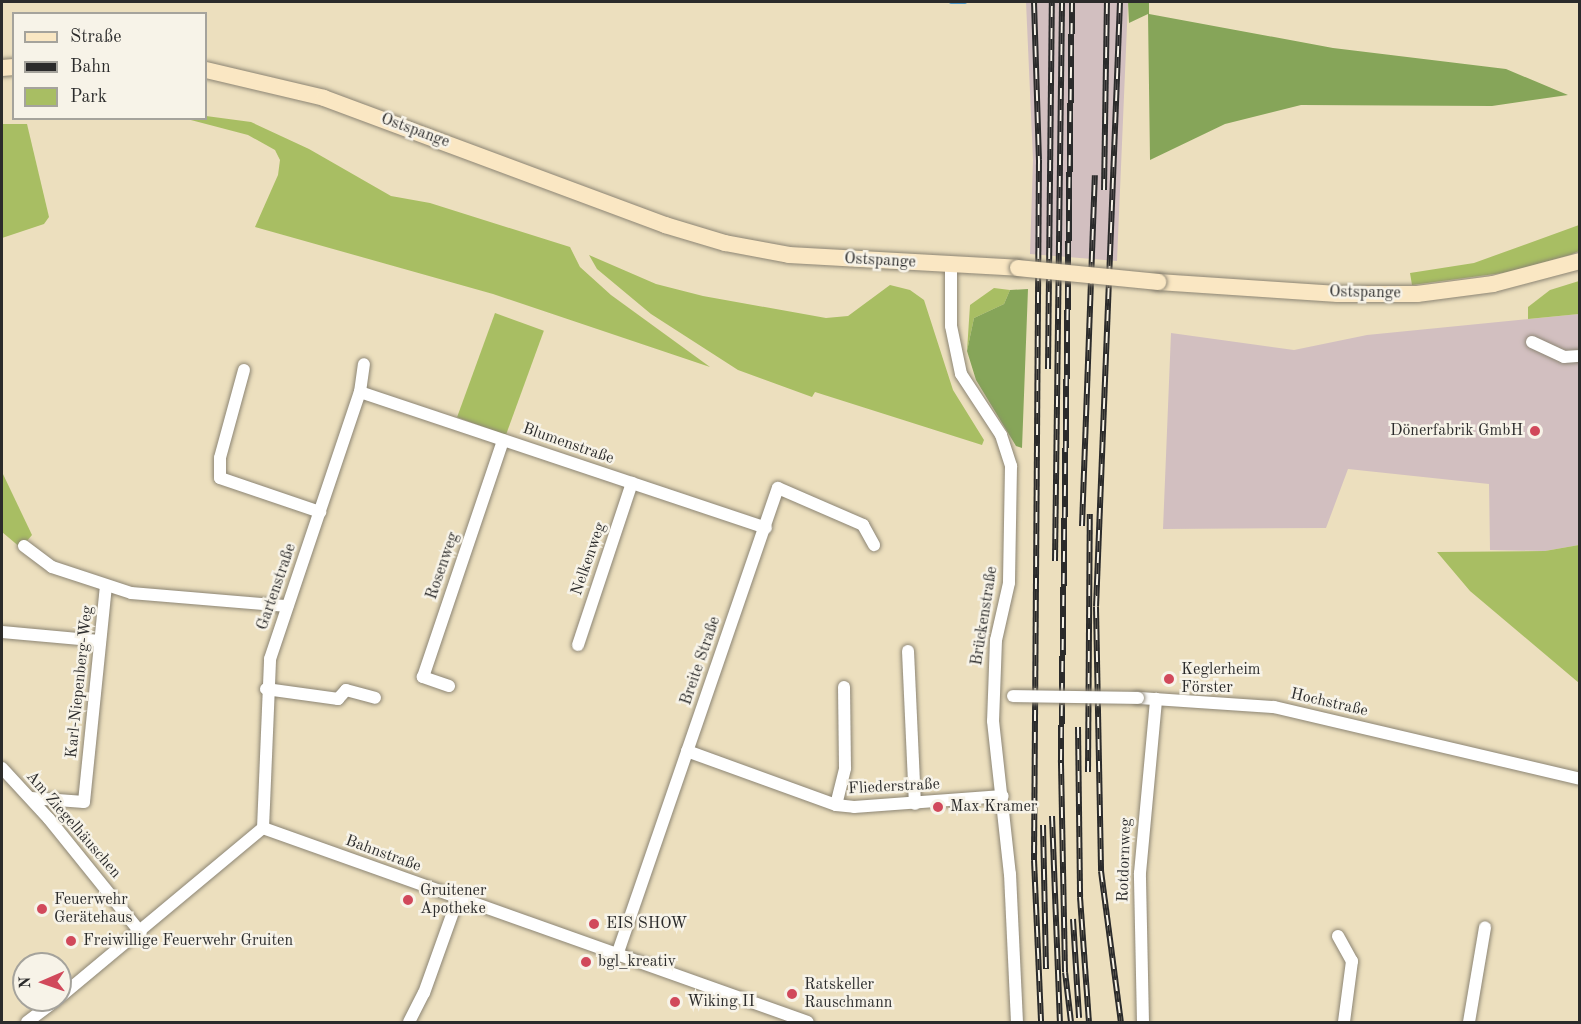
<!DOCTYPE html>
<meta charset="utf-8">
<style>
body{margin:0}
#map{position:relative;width:1581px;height:1024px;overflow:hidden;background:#ecdfbe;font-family:"Old Standard TT",serif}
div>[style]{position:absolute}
.industrial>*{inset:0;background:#d2bfc0}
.green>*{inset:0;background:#a8be63;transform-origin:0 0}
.forest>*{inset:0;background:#86a559}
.stream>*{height:4px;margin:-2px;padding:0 2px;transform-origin:2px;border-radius:2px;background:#59a2d0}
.roads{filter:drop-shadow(0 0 2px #8c8574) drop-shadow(0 0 2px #8c8574)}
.street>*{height:12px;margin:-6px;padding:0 6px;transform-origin:6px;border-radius:6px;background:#fff}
.secondary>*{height:16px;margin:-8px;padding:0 8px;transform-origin:8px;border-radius:8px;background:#fae7c3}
.rail>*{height:6px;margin-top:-3px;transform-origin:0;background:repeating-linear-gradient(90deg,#f7f3e8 0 11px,#2b2b2b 0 22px);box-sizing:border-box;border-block:2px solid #2b2b2b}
.bridges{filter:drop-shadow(0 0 2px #8c8574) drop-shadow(0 0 2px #8c8574)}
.street-bridge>*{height:12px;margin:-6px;padding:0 6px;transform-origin:6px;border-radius:6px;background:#fff}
.secondary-bridge>*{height:16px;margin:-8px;padding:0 8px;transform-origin:8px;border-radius:8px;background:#fae7c3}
.dots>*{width:16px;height:16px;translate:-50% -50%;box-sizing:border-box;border:3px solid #f7f3e8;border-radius:50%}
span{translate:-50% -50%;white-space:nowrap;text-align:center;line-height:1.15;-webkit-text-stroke:5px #f7f3e8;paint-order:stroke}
.street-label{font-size:16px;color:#2b2b2b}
.poi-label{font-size:16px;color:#2b2b2b}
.right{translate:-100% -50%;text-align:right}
.left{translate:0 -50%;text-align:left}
.frame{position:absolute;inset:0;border:3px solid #2b2b2b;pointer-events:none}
.legend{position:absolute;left:12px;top:12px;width:195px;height:108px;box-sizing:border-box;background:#f7f3e8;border:2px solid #a5a39c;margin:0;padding:8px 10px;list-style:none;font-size:18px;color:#2b2b2b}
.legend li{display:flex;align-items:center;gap:12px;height:30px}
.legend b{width:30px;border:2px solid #a5a39c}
.north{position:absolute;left:12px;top:952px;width:60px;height:60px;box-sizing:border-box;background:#f7f3e8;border:2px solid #a5a39c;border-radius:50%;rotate:268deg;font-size:16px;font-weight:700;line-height:24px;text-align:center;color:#2b2b2b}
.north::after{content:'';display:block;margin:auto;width:21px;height:27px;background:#d1495b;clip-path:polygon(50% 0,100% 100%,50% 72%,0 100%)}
</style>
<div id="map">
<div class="industrial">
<div style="clip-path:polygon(1026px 2px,1128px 2px,1117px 261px,1030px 254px,1033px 160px)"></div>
<div style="clip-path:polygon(1579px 314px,1579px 545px,1545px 551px,1490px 550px,1489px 484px,1348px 469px,1326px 528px,1163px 529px,1171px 333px,1294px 350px,1367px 335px)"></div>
</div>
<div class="green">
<div style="clip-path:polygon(206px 116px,251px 122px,309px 149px,391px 196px,430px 203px,570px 247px,580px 267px,611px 295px,710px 367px,493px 294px,255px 227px,278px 175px,280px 160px,275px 150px,248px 135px,187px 119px)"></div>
<div style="clip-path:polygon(2px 124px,27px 124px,49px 217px,44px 224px,2px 238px)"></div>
<div style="clip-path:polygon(1579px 225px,1579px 251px,1570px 255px,1510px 272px,1412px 285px,1410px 273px,1474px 263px)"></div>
<div style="clip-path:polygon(589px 255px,656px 284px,703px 296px,826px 318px,848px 316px,890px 285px,910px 290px,924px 300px,953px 390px,984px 440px,982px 445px,815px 392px,812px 397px,738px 370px,651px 314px,597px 269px)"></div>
<div style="clip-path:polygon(1579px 281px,1579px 314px,1528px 319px,1528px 307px,1550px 290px)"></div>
<div style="clip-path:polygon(994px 288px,1010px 290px,1004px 304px,974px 318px,967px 351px,970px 305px)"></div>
<div style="left:495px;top:313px;width:52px;height:111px;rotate:20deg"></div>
<div style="clip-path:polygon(2px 472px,32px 535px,21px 548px,2px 532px)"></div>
<div style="clip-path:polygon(1579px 545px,1579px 683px,1470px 591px,1437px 552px,1545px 551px)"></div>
</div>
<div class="forest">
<div style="clip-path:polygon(1128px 2px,1149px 2px,1149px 14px,1333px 48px,1506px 69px,1568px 95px,1492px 106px,1301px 105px,1225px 124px,1150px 160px,1148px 14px,1129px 23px)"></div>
<div style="clip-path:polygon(1028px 289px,1022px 448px,1016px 446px,976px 380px,967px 351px,974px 318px,1004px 304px,1010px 290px)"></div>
</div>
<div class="stream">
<div style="left:951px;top:2px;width:14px"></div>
</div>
<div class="roads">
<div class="street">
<div style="left:951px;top:265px;width:61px;rotate:90deg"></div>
<div style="left:951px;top:326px;width:49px;rotate:78.2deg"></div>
<div style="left:961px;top:374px;width:73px;rotate:56.7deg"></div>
<div style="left:1001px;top:435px;width:33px;rotate:72deg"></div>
<div style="left:1011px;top:466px;width:117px;rotate:91deg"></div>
<div style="left:1009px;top:583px;width:58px;rotate:102.8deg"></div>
<div style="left:996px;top:640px;width:81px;rotate:92.1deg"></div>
<div style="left:993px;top:721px;width:154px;rotate:83.7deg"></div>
<div style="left:1010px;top:874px;width:148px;rotate:87.3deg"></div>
<div style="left:1532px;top:342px;width:35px;rotate:25deg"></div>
<div style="left:1564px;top:357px;width:16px;rotate:-4deg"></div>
<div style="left:244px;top:370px;width:91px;rotate:105.3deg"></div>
<div style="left:220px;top:458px;width:20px;rotate:90deg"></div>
<div style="left:220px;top:478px;width:106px;rotate:18.8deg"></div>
<div style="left:360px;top:392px;width:428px;rotate:18.5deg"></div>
<div style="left:24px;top:546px;width:35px;rotate:37deg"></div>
<div style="left:52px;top:567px;width:83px;rotate:18.2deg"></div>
<div style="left:131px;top:593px;width:157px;rotate:4.8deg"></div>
<div style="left:2px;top:632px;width:98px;rotate:5.2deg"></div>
<div style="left:578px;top:645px;width:171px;rotate:-71.6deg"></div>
<div style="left:908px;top:651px;width:153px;rotate:87.4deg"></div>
<div style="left:449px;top:686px;width:28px;rotate:-161deg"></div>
<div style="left:423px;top:677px;width:250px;rotate:-71.3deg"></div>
<div style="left:266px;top:689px;width:73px;rotate:7.9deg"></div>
<div style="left:338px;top:699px;width:12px;rotate:-48deg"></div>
<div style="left:346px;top:690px;width:30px;rotate:15deg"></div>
<div style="left:1138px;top:698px;width:136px;rotate:3.8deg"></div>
<div style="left:1274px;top:707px;width:314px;rotate:13.2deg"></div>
<div style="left:687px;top:751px;width:158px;rotate:19.9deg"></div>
<div style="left:836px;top:805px;width:18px;rotate:6deg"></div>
<div style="left:854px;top:807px;width:149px;rotate:-4.2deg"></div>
<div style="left:2px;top:768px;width:69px;rotate:47.3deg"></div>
<div style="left:49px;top:819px;width:146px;rotate:51.1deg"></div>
<div style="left:31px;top:798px;width:53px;rotate:4.3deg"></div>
<div style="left:84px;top:802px;width:217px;rotate:-84.2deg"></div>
<div style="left:836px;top:805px;width:38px;rotate:-76deg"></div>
<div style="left:845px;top:768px;width:81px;rotate:-90.7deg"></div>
<div style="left:263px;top:828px;width:169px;rotate:-87.6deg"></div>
<div style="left:270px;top:659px;width:282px;rotate:-71.4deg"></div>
<div style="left:360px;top:392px;width:28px;rotate:-82deg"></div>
<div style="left:1338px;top:936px;width:29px;rotate:61deg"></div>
<div style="left:1352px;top:961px;width:62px;rotate:97.5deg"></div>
<div style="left:617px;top:955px;width:494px;rotate:-71deg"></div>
<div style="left:778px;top:488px;width:93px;rotate:23.5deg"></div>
<div style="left:863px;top:525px;width:23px;rotate:61deg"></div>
<div style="left:60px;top:997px;width:264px;rotate:-39.8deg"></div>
<div style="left:263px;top:828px;width:578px;rotate:19.59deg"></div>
<div style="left:27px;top:1022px;width:36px;rotate:-37deg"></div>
<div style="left:409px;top:1022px;width:33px;rotate:-63deg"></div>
<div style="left:424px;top:993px;width:101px;rotate:-70.3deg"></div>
<div style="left:1143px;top:1022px;width:149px;rotate:-91.2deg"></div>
<div style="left:1140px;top:873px;width:175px;rotate:-84.7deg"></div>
<div style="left:1469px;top:1022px;width:96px;rotate:-80.4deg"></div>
</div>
<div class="secondary">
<div style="left:2px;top:68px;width:12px;rotate:-5deg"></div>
<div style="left:206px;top:70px;width:121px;rotate:13.3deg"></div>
<div style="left:324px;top:98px;width:364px;rotate:20.4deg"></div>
<div style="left:665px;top:225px;width:63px;rotate:16.7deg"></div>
<div style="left:725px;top:243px;width:65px;rotate:10.6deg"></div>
<div style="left:789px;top:255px;width:229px;rotate:3.2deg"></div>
<div style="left:1158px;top:282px;width:180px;rotate:3.8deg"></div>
<div style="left:1338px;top:294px;width:79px"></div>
<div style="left:1417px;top:294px;width:77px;rotate:-7.5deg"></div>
<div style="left:1493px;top:284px;width:90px;rotate:-14.8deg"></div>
</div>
</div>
<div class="rail">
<div style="left:1034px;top:2px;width:158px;rotate:88.2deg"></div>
<div style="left:1039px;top:160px;width:700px;rotate:90.41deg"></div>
<div style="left:1034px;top:860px;width:162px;rotate:87.5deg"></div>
<div style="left:1120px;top:2px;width:605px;rotate:92.27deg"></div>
<div style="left:1096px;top:607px;width:264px;rotate:88.9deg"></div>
<div style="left:1101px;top:871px;width:152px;rotate:82.5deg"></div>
<div style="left:1104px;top:190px;width:188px;rotate:-89.1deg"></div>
<div style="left:1048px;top:369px;width:367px;rotate:-89.4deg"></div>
<div style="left:1082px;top:526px;width:351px;rotate:-87.9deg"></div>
<div style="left:1055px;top:561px;width:559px;rotate:-89.28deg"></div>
<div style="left:1078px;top:727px;width:170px;rotate:89.3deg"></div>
<div style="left:1080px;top:897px;width:125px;rotate:85.9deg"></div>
<div style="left:1088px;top:772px;width:258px;rotate:-89.6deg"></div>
<div style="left:1052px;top:816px;width:206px;rotate:87.8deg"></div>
<div style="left:1043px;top:825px;width:144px;rotate:88.8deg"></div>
<div style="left:1073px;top:919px;width:99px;rotate:86.5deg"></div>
<div style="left:1071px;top:1022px;width:50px;rotate:-96.8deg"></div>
<div style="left:1065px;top:972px;width:212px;rotate:-91.1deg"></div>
<div style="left:1061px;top:760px;width:758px;rotate:-89.17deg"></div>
</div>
<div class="bridges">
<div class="street-bridge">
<div style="left:1013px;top:696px;width:125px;rotate:0.9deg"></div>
</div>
<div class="secondary-bridge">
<div style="left:1018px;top:268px;width:141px;rotate:5.7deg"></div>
</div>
</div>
<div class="dots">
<div style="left:1535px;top:431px;background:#d1495b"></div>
<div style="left:1169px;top:679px;background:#d1495b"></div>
<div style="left:938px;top:807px;background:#d1495b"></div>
<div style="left:408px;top:900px;background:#d1495b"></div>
<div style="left:42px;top:909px;background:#d1495b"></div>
<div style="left:594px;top:924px;background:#d1495b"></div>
<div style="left:71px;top:941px;background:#d1495b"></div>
<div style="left:586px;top:962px;background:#d1495b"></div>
<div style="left:792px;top:994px;background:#d1495b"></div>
<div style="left:675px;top:1002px;background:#d1495b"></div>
</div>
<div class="street-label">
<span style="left:415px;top:131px;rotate:20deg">Ostspange</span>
<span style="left:880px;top:261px;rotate:3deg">Ostspange</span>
<span style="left:1365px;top:293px;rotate:1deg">Ostspange</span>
<span style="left:568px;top:444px;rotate:19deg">Blumenstraße</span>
<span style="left:589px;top:559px;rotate:-71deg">Nelkenweg</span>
<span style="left:443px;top:566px;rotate:-71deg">Rosenweg</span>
<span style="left:277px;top:587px;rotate:-71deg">Gartenstraße</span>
<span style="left:985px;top:616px;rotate:-81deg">Brückenstraße</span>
<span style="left:701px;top:661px;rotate:-71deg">Breite Straße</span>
<span style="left:80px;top:682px;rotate:-84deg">Karl-Niepenberg-Weg</span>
<span style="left:1329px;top:703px;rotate:13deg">Hochstraße</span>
<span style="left:894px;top:787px;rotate:-3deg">Fliederstraße</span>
<span style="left:73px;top:825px;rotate:49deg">Am Ziegelhäuschen</span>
<span style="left:383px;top:854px;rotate:20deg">Bahnstraße</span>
<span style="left:1125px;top:860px;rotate:-88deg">Rotdornweg</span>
</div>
<div class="poi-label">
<span class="right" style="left:1523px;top:431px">Dönerfabrik GmbH</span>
<span class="left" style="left:1181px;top:679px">Keglerheim<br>Förster</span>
<span class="left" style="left:950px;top:807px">Max Kramer</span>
<span class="left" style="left:420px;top:900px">Gruitener<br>Apotheke</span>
<span class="left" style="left:54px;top:909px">Feuerwehr<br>Gerätehaus</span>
<span class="left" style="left:606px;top:924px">EIS SHOW</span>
<span class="left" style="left:83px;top:941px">Freiwillige Feuerwehr Gruiten</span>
<span class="left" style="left:598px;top:962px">bgl_kreativ</span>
<span class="left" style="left:804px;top:994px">Ratskeller<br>Rauschmann</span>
<span class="left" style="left:687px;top:1002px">Wiking II</span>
</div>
<div class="frame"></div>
<ul class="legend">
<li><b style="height:8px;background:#fae7c3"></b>Straße</li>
<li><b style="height:8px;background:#2b2b2b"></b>Bahn</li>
<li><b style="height:16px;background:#a8be63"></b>Park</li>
</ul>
<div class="north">N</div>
</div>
